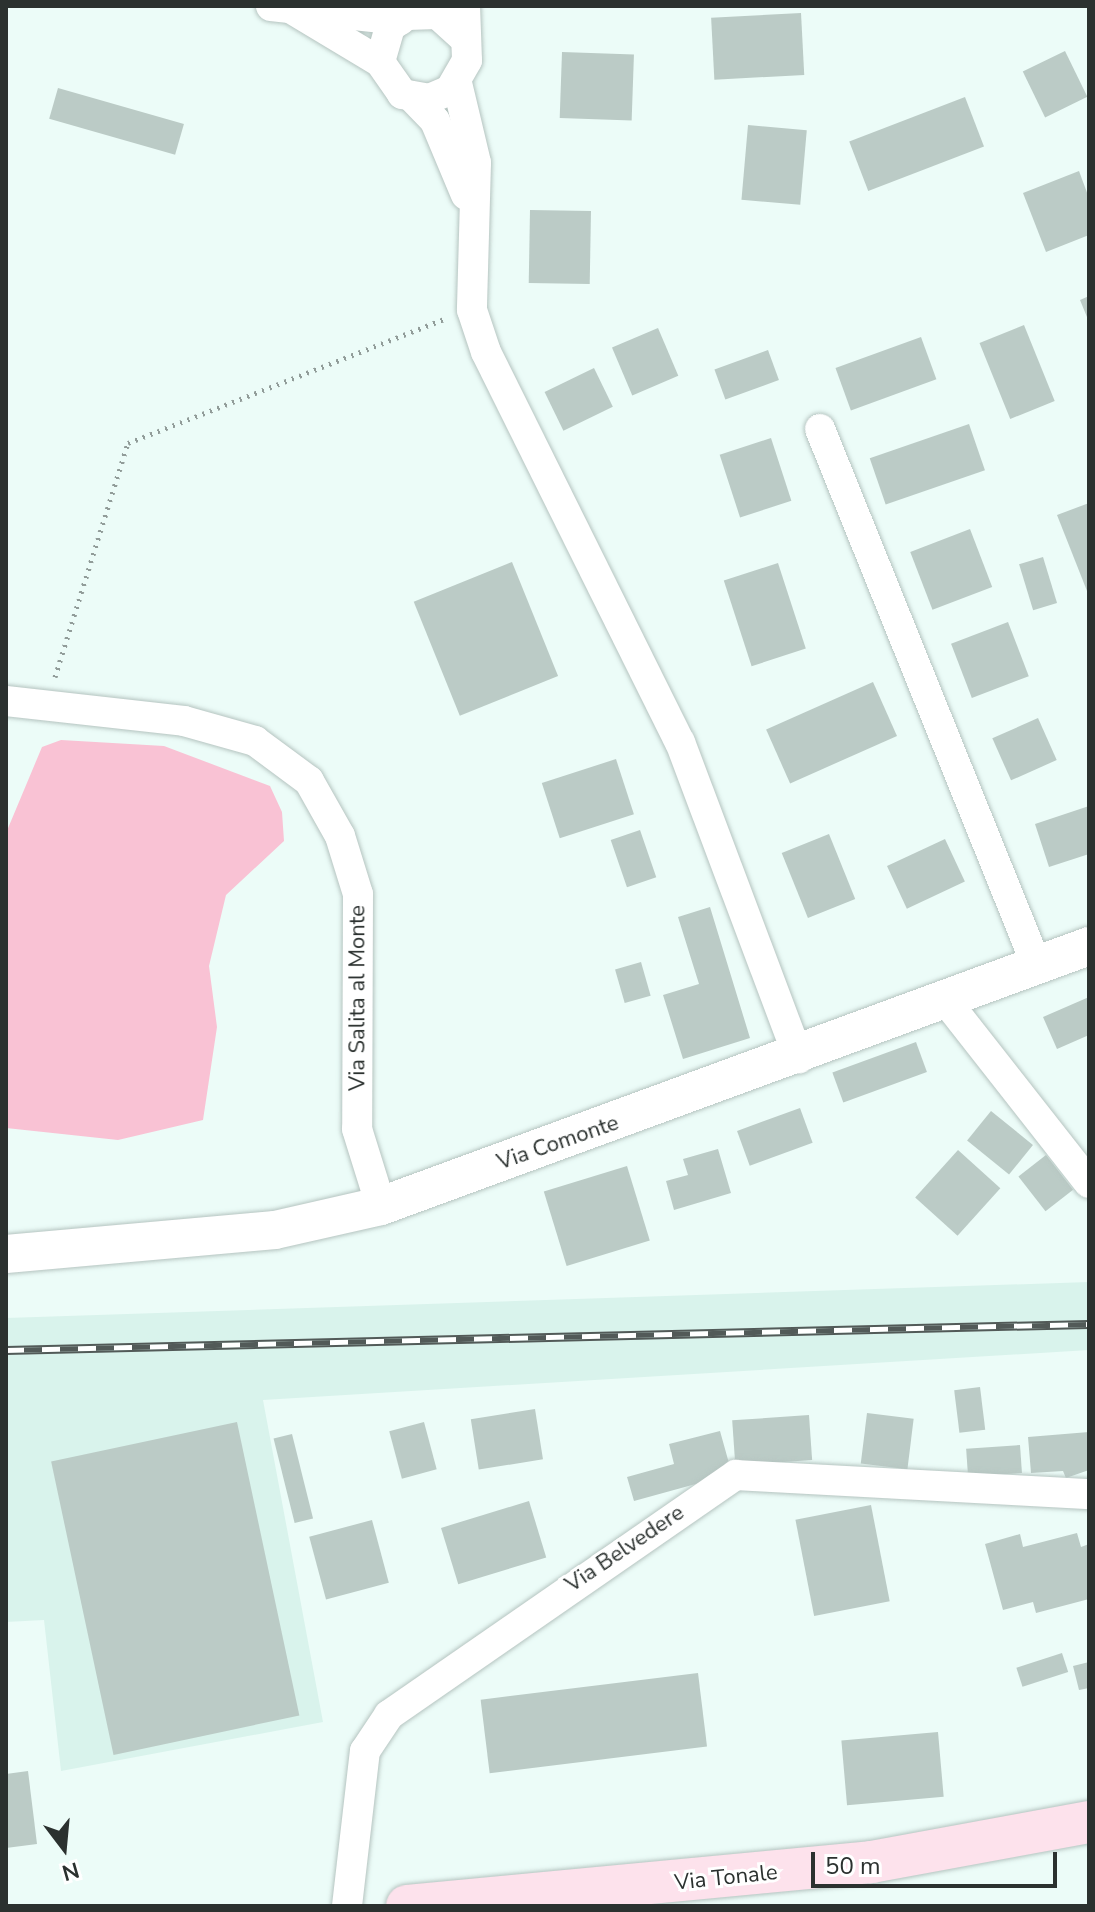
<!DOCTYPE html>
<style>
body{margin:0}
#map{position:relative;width:1095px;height:1912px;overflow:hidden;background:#ecfcf8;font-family:"Nunito Sans",sans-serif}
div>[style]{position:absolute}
.built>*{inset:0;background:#d9f3ec}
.green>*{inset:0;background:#f9c2d4}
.building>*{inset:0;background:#bbcbc6;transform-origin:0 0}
.path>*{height:5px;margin-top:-2.5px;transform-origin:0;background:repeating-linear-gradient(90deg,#919c99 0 2px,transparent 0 8px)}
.roads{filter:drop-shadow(0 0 2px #b5c4c0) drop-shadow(0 0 2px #b5c4c0)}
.minor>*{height:30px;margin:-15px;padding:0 15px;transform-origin:15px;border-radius:15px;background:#fff}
.tertiary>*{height:38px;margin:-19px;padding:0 19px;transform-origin:19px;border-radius:19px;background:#fff}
.secondary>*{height:42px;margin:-21px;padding:0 21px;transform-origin:21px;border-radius:21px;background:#fde2ec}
.rail>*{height:9px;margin-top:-4.5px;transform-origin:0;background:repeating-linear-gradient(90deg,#fff 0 18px,#525a58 0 36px);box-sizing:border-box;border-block:2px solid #525a58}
span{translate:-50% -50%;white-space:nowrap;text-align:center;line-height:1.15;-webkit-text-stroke:6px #fff;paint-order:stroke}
.street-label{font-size:22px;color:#2b312f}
.frame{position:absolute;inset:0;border:8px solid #2b312f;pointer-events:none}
.north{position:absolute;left:24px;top:1808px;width:80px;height:80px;-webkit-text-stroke:6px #fff;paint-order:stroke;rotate:164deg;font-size:22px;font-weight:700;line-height:32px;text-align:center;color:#2b312f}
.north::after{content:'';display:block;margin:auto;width:28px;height:36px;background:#2b312f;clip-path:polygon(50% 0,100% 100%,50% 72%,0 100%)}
.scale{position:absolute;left:811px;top:1852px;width:246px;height:36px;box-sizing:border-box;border:4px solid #2b312f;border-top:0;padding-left:10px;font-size:24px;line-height:28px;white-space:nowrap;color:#2b312f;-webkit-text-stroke:6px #fff;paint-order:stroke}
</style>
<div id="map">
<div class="built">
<div style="clip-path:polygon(1089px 1282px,1089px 1350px,263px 1400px,323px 1722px,61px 1771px,44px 1620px,6px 1622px,6px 1318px)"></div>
</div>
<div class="green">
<div style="clip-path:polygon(61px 740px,164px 746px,270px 786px,282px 812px,284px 841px,226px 895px,209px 966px,217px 1027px,203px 1120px,118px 1140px,6px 1128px,6px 833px,42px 747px)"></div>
</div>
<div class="building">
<div style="left:801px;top:13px;width:62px;height:90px;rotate:87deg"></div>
<div style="left:1065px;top:51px;width:51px;height:47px;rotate:64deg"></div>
<div style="left:562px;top:52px;width:72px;height:66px;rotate:2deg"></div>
<div style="left:58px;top:88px;width:131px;height:32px;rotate:16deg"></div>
<div style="left:965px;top:97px;width:53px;height:124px;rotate:69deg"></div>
<div style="left:748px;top:125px;width:59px;height:75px;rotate:5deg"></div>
<div style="clip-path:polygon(1079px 171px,1089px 198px,1089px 235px,1046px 252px,1023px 193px)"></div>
<div style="left:530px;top:210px;width:61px;height:73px;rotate:1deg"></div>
<div style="clip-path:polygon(1089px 296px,1089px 322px,1080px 300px)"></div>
<div style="left:1024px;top:325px;width:82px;height:48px;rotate:68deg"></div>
<div style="left:658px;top:328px;width:52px;height:50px;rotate:67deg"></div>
<div style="left:921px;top:337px;width:45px;height:91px;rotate:70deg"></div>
<div style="left:768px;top:350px;width:32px;height:57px;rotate:70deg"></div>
<div style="left:594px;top:368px;width:43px;height:55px;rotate:64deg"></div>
<div style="left:969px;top:424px;width:49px;height:105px;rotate:71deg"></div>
<div style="left:771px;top:438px;width:66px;height:54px;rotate:72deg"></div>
<div style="clip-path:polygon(1089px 503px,1089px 596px,1057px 515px)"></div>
<div style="left:970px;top:529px;width:62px;height:64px;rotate:69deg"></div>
<div style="left:1043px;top:557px;width:48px;height:25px;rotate:73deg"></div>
<div style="left:512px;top:562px;width:123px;height:106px;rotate:68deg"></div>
<div style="left:778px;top:563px;width:90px;height:57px;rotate:72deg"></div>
<div style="left:1008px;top:622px;width:58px;height:61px;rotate:69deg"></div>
<div style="left:873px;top:682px;width:59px;height:117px;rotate:66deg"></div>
<div style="left:1038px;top:718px;width:46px;height:50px;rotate:66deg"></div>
<div style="left:616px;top:759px;width:58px;height:78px;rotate:72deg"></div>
<div style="clip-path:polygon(1089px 806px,1089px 854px,1049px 867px,1035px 824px)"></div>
<div style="left:640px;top:830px;width:50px;height:31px;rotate:71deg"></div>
<div style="left:829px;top:834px;width:70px;height:51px;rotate:68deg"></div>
<div style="left:945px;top:839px;width:47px;height:64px;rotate:65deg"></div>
<div style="clip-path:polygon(710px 907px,750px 1038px,683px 1059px,663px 995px,699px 984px,678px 917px)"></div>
<div style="left:641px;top:962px;width:35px;height:27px;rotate:74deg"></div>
<div style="clip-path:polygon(1089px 997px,1089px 1035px,1057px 1049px,1043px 1017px)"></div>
<div style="left:916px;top:1042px;width:32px;height:89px;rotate:70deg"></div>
<div style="left:800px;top:1108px;width:37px;height:67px;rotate:70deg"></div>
<div style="left:991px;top:1111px;width:54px;height:38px;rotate:39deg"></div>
<div style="clip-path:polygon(718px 1149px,731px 1193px,674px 1210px,666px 1181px,688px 1175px,683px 1159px)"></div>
<div style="left:958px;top:1150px;width:57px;height:64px;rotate:42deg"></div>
<div style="left:1046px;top:1155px;width:44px;height:35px;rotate:52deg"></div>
<div style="left:627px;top:1166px;width:78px;height:87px;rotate:73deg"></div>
<div style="left:980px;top:1387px;width:43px;height:26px;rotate:83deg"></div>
<div style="left:535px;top:1409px;width:51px;height:65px;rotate:81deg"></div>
<div style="left:867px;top:1413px;width:47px;height:51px;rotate:7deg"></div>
<div style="left:809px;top:1415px;width:45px;height:77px;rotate:86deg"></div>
<div style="left:237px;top:1422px;width:300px;height:190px;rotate:78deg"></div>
<div style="left:424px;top:1422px;width:49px;height:36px;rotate:75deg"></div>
<div style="clip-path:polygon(720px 1431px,732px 1474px,634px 1501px,627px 1477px,674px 1464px,669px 1444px)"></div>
<div style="clip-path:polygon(1089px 1432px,1089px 1470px,1066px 1478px,1063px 1471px,1031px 1473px,1028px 1437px)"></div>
<div style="left:292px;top:1434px;width:87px;height:19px;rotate:76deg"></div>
<div style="left:1020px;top:1445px;width:28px;height:54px;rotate:86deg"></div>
<div style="left:529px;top:1501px;width:59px;height:92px;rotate:73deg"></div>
<div style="left:871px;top:1505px;width:98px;height:77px;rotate:79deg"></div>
<div style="left:372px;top:1520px;width:65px;height:65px;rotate:75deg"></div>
<div style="clip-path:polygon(1077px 1533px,1081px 1547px,1089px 1544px,1089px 1599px,1036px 1613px,1033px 1602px,1003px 1610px,985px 1544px,1020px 1534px,1023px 1547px)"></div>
<div style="left:1062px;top:1653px;width:20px;height:48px;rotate:72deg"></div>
<div style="clip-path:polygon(1089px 1662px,1089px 1688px,1079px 1690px,1073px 1666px)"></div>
<div style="left:698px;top:1673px;width:74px;height:219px;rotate:83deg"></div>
<div style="left:938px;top:1732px;width:65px;height:97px;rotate:85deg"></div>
<div style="clip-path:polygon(28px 1771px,37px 1844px,6px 1848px,6px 1774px)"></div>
</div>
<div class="path">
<div style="left:55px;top:677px;width:245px;rotate:-72.7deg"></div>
<div style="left:128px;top:443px;width:340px;rotate:-21.4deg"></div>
</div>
<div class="roads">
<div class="minor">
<div style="left:271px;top:6px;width:130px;rotate:6.2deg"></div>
<div style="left:295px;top:11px;width:99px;rotate:31deg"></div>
<div style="left:464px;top:38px;width:36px;rotate:-138deg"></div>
<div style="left:437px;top:14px;width:30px;rotate:178deg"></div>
<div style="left:407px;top:15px;width:21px;rotate:145deg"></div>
<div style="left:390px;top:27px;width:36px;rotate:106deg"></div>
<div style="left:380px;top:62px;width:39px;rotate:55deg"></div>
<div style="left:402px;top:94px;width:27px;rotate:10deg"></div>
<div style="left:429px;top:99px;width:23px;rotate:-23deg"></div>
<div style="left:450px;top:90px;width:34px;rotate:-60deg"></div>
<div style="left:467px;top:60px;width:54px;rotate:-92.1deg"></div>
<div style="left:457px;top:83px;width:82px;rotate:76.6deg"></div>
<div style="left:476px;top:163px;width:147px;rotate:91.6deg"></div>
<div style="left:472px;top:310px;width:44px;rotate:71.6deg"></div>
<div style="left:486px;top:352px;width:436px;rotate:63.6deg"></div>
<div style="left:680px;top:742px;width:338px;rotate:69.4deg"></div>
<div style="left:414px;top:99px;width:30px;rotate:46deg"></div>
<div style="left:435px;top:121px;width:80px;rotate:67.3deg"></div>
<div style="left:820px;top:429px;width:579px;rotate:68deg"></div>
<div style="left:6px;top:701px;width:179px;rotate:6.4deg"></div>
<div style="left:184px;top:721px;width:74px;rotate:15.7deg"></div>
<div style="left:255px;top:741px;width:67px;rotate:36.5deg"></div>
<div style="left:309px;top:781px;width:63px;rotate:60.6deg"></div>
<div style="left:340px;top:836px;width:61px;rotate:72.8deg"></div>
<div style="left:358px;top:894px;width:235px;rotate:90.2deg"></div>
<div style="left:357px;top:1129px;width:81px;rotate:72.7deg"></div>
<div style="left:947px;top:1002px;width:230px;rotate:51.9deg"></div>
<div style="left:347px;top:1906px;width:156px;rotate:-83.4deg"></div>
<div style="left:365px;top:1751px;width:43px;rotate:-56.3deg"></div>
<div style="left:389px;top:1715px;width:422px;rotate:-34.7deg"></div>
<div style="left:736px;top:1475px;width:354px;rotate:3.1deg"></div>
</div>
<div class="tertiary">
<div style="left:6px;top:1254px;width:270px;rotate:-5.1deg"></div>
<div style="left:275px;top:1230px;width:109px;rotate:-12.8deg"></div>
<div style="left:381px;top:1206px;width:754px;rotate:-20.16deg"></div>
</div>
<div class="secondary">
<div style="left:407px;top:1906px;width:466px;rotate:-5.4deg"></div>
<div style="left:871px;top:1862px;width:222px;rotate:-10.4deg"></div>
</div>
</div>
<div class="rail">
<div style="left:6px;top:1350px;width:1083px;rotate:-1.38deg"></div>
</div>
<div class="street-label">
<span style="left:358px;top:998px;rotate:-90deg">Via Salita al Monte</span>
<span style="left:558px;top:1143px;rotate:-19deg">Via Comonte</span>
<span style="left:625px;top:1549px;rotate:-34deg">Via Belvedere</span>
<span style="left:726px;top:1878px;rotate:-6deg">Via Tonale</span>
</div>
<div class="frame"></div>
<div class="north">N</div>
<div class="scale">50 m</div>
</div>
